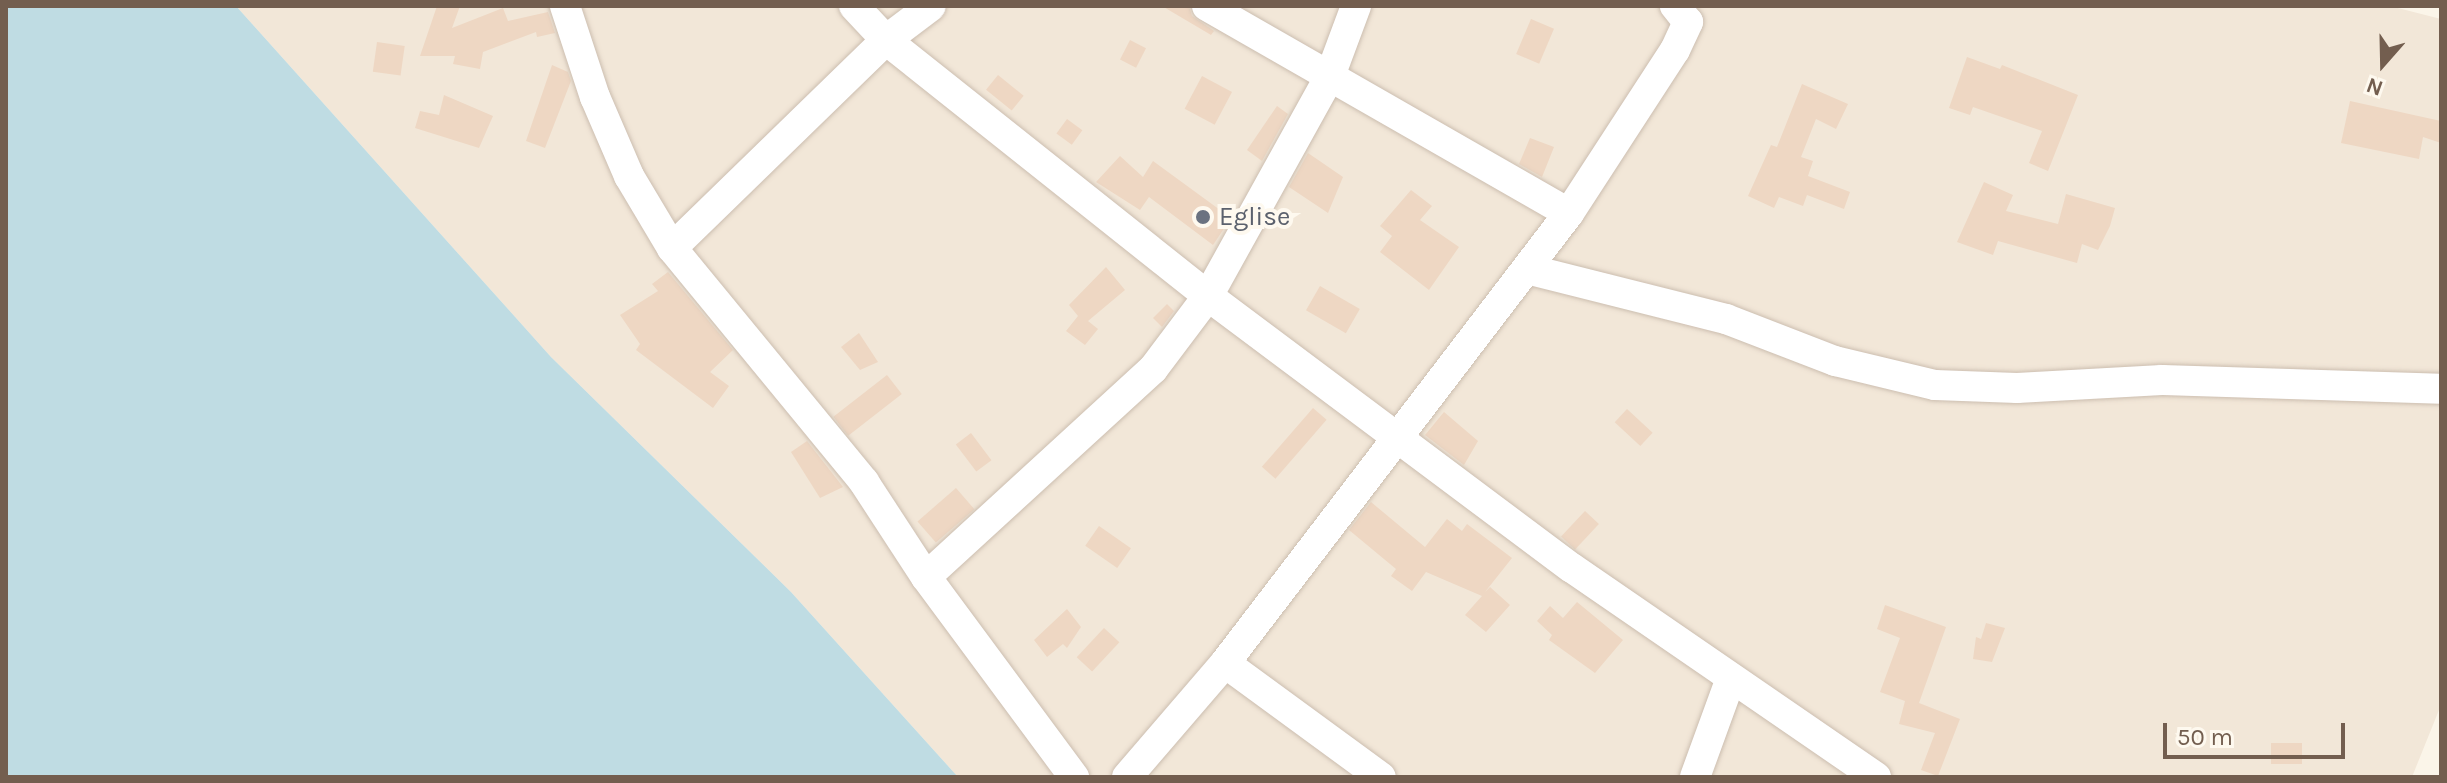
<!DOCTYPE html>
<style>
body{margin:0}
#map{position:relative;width:2447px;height:783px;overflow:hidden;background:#fbf5e9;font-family:Karla,sans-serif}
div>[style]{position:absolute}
.residential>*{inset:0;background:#f2e7d8}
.water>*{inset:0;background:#bfdce3}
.building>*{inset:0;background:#eed7c3;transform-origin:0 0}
.roads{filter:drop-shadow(0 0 2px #ccbeb0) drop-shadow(0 0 2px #ccbeb0)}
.minor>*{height:30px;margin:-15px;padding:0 15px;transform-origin:15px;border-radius:15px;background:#fff}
.dots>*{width:22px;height:22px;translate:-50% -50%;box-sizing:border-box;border:4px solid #fef9ef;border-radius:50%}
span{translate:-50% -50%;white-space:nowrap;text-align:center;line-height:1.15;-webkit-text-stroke:8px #fef9ef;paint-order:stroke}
.worship-label{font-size:26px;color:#5b616d}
.left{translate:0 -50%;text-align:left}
.frame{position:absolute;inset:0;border:8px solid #735e4f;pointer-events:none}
.north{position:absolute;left:2343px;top:24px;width:80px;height:80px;-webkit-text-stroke:6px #fef9ef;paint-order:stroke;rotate:200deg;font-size:22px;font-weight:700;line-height:32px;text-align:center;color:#735e4f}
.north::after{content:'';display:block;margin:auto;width:28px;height:36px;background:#735e4f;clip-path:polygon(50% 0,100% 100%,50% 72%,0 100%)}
.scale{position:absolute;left:2163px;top:723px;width:182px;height:36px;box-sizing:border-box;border:4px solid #735e4f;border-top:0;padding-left:10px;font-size:24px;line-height:28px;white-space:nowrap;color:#735e4f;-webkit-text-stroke:6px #fef9ef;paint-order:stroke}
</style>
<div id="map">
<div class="residential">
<div style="clip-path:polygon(236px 6px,2390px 6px,2441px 19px,2441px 705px,2412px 777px,958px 777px,791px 592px,551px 357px)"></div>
</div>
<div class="water">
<div style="clip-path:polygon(6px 6px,236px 6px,551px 357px,791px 592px,958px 777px,6px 777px)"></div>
</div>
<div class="building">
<div style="clip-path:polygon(437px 6px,460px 6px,452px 28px,503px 8px,508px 21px,548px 12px,555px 33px,537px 37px,536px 32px,483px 52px,480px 69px,453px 64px,455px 56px,420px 56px)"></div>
<div style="clip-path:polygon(1162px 6px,1189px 6px,1192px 16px,1214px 31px,1211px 35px)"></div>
<div style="left:1531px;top:19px;width:25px;height:38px;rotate:23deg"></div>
<div style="left:1130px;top:40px;width:18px;height:22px;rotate:27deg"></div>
<div style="left:377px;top:42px;width:28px;height:30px;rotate:8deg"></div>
<div style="clip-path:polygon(1967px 57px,2000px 69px,2002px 65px,2078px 95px,2048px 171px,2029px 163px,2042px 131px,1973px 107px,1970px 115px,1949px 108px)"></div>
<div style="clip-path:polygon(552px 65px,568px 72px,571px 81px,545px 148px,526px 141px)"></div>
<div style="left:998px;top:75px;width:33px;height:19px;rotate:39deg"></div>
<div style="left:1202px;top:76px;width:34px;height:37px;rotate:28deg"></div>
<div style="clip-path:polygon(1802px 84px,1848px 104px,1836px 129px,1816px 119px,1801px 157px,1813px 161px,1808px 176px,1850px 192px,1844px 209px,1807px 195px,1803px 206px,1779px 197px,1774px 208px,1748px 196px,1771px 145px,1777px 147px)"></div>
<div style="clip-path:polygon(444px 95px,493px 116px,479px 148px,415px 128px,420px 111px,439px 115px)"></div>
<div style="clip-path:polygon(2350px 101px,2441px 121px,2441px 143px,2423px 137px,2419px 159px,2341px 143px)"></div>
<div style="clip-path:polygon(1277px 106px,1288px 114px,1262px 161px,1247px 150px)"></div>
<div style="left:1067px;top:119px;width:19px;height:18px;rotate:36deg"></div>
<div style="clip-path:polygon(1530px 138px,1554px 147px,1542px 177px,1519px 164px)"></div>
<div style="clip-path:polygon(1308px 153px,1343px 177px,1328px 213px,1289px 187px)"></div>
<div style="clip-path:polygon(1120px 156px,1143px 177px,1153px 161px,1231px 218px,1213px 245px,1149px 197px,1140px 210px,1096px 182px)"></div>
<div style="clip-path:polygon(1984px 182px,2013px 195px,2006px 211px,2058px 224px,2066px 194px,2115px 208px,2110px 226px,2098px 250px,2082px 244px,2077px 263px,1998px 241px,1993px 255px,1957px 242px)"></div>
<div style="clip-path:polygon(1411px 190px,1432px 206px,1420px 220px,1459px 247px,1429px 290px,1380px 252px,1392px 236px,1380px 226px)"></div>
<div style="clip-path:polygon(1106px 267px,1125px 290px,1088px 321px,1098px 329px,1085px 345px,1066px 331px,1078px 316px,1069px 305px)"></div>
<div style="clip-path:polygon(668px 272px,733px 350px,710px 372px,729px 386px,713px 408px,636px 350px,640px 344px,620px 315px,658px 291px,652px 284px)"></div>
<div style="left:1320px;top:286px;width:46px;height:28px;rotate:30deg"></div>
<div style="clip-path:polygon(1167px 304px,1174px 311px,1162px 327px,1153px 318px)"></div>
<div style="clip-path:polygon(859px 333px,878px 362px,860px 370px,841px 347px)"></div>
<div style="left:887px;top:375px;width:24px;height:68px;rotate:52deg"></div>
<div style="left:1313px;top:408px;width:18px;height:78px;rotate:41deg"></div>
<div style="left:1627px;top:409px;width:35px;height:18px;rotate:43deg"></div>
<div style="clip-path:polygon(1444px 412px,1478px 441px,1464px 465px,1425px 435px)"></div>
<div style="left:971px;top:433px;width:34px;height:19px;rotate:53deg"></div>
<div style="clip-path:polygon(807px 441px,843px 487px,820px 498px,791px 452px)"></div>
<div style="left:956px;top:488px;width:28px;height:51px;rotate:49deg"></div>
<div style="clip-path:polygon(1371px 502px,1425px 547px,1447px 519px,1462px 531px,1467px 524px,1512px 558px,1485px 592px,1490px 587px,1510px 605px,1486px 632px,1465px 615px,1482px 596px,1426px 572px,1412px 591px,1391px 576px,1396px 569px,1349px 530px)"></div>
<div style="left:1585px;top:511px;width:19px;height:35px;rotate:43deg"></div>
<div style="left:1099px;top:526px;width:39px;height:24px;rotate:35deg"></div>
<div style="clip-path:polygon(1577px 602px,1623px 640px,1595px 673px,1549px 640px,1552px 635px,1537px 621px,1550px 606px,1563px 618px)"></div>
<div style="clip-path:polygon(1885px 605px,1946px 627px,1919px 703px,1960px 719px,1938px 776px,1921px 770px,1935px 733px,1899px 724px,1905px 701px,1880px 692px,1900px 638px,1877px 629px)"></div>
<div style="clip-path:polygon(1067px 609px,1081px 627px,1067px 648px,1063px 644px,1047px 657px,1034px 640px)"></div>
<div style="clip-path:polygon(1986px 623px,2005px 628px,1992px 662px,1973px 659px,1976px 637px,1981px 639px)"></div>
<div style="left:1104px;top:628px;width:21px;height:40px;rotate:43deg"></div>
<div style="left:2271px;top:743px;width:31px;height:21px"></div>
</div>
<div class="roads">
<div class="minor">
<div style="left:565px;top:6px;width:96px;rotate:71.8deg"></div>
<div style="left:595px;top:97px;width:86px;rotate:66.7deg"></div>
<div style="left:629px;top:176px;width:84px;rotate:59.2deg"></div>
<div style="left:672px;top:248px;width:303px;rotate:50.6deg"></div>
<div style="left:864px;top:482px;width:113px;rotate:56.9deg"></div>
<div style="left:926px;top:577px;width:249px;rotate:53.5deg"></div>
<div style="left:854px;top:6px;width:47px;rotate:46.7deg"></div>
<div style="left:886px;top:40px;width:411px;rotate:38.5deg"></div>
<div style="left:1208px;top:296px;width:454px;rotate:36.8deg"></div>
<div style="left:1572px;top:568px;width:369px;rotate:34.5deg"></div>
<div style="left:1207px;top:6px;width:417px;rotate:29.8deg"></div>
<div style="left:672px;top:248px;width:298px;rotate:-44.2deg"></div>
<div style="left:886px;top:40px;width:56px;rotate:-37.1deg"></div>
<div style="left:1527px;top:269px;width:205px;rotate:14.1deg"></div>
<div style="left:1726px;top:319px;width:117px;rotate:21.1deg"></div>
<div style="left:1835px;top:361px;width:103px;rotate:13.5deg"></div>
<div style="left:1935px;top:385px;width:82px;rotate:2.1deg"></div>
<div style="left:2017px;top:388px;width:145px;rotate:-3.2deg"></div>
<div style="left:2162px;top:380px;width:279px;rotate:1.8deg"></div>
<div style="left:926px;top:577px;width:308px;rotate:-42.5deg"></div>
<div style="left:1153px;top:369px;width:91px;rotate:-53deg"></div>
<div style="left:1208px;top:296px;width:252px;rotate:-61deg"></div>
<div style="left:1330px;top:76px;width:75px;rotate:-69.6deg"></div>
<div style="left:1225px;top:663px;width:193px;rotate:36.2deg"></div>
<div style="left:1127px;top:777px;width:150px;rotate:-49.3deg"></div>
<div style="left:1225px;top:663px;width:566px;rotate:-52.6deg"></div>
<div style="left:1569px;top:213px;width:194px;rotate:-57deg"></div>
<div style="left:1675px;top:50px;width:31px;rotate:-65deg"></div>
<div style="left:1688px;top:22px;width:21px;rotate:-129deg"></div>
<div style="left:1695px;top:777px;width:105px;rotate:-70deg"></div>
</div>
</div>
<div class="dots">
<div style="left:1203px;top:217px;background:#6b7280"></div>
</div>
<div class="worship-label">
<span class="left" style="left:1219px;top:217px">Eglise</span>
</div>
<div class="frame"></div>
<div class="north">N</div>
<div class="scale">50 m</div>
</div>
